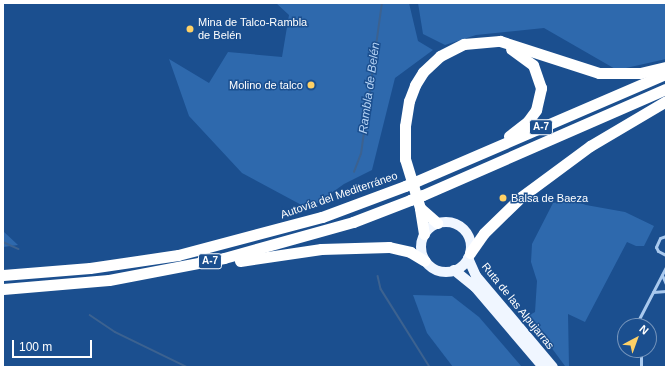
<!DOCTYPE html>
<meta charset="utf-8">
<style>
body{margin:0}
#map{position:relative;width:669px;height:370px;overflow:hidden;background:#1b4f8f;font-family:Arial,sans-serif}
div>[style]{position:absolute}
.green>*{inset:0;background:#2e69ad}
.stream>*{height:1.5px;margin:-0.75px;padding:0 0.75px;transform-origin:0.75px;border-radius:0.75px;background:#3c6290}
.service>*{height:3px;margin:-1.5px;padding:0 1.5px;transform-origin:1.5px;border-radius:1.5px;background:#a9c9ee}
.primary>*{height:10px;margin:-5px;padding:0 5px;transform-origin:5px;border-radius:5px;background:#f0f6ff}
.primary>.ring{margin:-5px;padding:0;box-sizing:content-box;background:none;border:10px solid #f0f6ff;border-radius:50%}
.motorway>*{height:11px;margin:-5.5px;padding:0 5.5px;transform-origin:5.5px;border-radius:5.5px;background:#fff}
.motorway-bridge>*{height:11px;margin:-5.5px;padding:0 5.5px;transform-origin:5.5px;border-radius:5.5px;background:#fff}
.dots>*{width:11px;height:11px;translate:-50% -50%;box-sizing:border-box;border:2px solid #1b4f8f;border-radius:50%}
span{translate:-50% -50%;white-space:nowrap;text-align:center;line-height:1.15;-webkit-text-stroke:3px #1b4f8f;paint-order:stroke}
.shield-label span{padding:1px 3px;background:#1b4f8f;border:1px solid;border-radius:3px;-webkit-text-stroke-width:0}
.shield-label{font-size:10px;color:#fff;font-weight:700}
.poi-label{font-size:11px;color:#fff}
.left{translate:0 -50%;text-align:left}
.right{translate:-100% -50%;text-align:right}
.street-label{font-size:11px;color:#fff}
.water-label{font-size:12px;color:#b5d3f5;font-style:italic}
.frame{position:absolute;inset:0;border:4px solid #fff;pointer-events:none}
.north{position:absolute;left:617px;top:318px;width:40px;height:40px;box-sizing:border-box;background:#1b4f8f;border:1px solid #7695bc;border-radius:50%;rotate:41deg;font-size:11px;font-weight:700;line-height:16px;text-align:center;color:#fff}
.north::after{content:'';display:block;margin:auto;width:14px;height:18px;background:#ffd166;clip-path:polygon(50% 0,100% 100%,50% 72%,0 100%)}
.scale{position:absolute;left:12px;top:340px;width:80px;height:18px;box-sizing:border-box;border:2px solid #fff;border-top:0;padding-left:5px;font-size:12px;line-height:14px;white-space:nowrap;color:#fff;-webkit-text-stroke:3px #1b4f8f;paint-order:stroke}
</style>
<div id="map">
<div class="green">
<div style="clip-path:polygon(276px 3px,409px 3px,418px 41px,433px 50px,395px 78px,372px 170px,344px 184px,309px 209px,242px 173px,189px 116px,169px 59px,209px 83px,228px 52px,282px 57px,289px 15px)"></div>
<div style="clip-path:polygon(418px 3px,666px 3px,666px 59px,617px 70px,544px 28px,476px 35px,445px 45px,423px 34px)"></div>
<div style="clip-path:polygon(572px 200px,586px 205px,625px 212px,654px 226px,644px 246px,636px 246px,627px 242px,585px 322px,568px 314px,569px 366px,565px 366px,528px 316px,535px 312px,537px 281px,531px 262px,532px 244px,553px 203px)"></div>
<div style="clip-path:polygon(3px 231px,18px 245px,3px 247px)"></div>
<div style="clip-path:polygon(413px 295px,452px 296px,479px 317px,522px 367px,453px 367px,427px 333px)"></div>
</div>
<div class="stream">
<div style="left:354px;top:172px;width:19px;rotate:-69deg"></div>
<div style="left:361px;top:154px;width:152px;rotate:-82.1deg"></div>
<div style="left:3px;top:242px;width:17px;rotate:24deg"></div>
<div style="left:378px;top:276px;width:13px;rotate:77deg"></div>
<div style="left:381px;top:289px;width:92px;rotate:57.9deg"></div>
<div style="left:90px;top:315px;width:30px;rotate:34deg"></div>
<div style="left:115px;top:332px;width:80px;rotate:25.9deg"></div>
</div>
<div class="service">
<div style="left:666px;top:236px;width:6px;rotate:162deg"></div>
<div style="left:660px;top:238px;width:10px;rotate:114deg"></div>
<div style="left:656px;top:247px;width:4px;rotate:63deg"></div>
<div style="left:658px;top:251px;width:9px;rotate:27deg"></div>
<div style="left:662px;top:275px;width:10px;rotate:66deg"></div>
<div style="left:653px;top:292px;width:13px;rotate:-4deg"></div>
<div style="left:640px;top:326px;width:7px;rotate:-98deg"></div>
<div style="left:639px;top:319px;width:59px;rotate:-62.6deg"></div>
<div style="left:641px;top:350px;width:17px;rotate:90deg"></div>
</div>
<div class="primary">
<div class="ring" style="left:421px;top:222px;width:40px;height:40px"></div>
<div style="left:468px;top:258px;width:20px;rotate:66deg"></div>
<div style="left:476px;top:276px;width:119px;rotate:49.8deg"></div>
<div style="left:454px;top:270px;width:27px;rotate:39deg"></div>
<div style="left:475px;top:287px;width:105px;rotate:49.6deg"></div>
</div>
<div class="motorway">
<div style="left:509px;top:136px;width:24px;rotate:-38deg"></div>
<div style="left:528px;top:121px;width:14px;rotate:-54deg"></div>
<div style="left:536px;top:110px;width:23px;rotate:-77deg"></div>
<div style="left:541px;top:88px;width:24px;rotate:-109deg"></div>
<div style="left:533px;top:65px;width:27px;rotate:-144deg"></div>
<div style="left:417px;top:181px;width:271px;rotate:-23.3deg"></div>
<div style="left:423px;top:195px;width:265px;rotate:-23.6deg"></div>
<div style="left:420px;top:208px;width:23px;rotate:41deg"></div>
<div style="left:424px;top:234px;width:26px;rotate:-99deg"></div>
<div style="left:420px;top:208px;width:51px;rotate:-107deg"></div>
<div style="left:405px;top:159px;width:33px;rotate:-90deg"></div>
<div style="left:405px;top:126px;width:25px;rotate:-81deg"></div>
<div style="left:409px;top:101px;width:17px;rotate:-69deg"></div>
<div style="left:415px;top:85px;width:15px;rotate:-58deg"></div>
<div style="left:423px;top:72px;width:23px;rotate:-43deg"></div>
<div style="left:440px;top:56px;width:27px;rotate:-27deg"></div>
<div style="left:464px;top:44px;width:36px;rotate:-5deg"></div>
<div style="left:500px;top:41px;width:104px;rotate:17.9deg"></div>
<div style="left:599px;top:73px;width:41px"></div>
<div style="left:640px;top:73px;width:27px;rotate:-13deg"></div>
<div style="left:470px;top:253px;width:24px;rotate:-55deg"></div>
<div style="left:484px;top:233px;width:52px;rotate:-44.2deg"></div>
<div style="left:521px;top:197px;width:86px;rotate:-36.5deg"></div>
<div style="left:590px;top:146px;width:88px;rotate:-30.6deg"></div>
<div style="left:240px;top:261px;width:82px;rotate:-8.4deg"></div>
<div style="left:321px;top:249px;width:68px;rotate:-1.7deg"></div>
<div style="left:389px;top:247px;width:22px;rotate:13deg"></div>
<div style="left:410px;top:252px;width:17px;rotate:31deg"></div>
<div style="left:3px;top:275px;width:87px;rotate:-4.6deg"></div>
<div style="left:90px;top:268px;width:89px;rotate:-8.4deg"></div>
<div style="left:178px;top:255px;width:149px;rotate:-14.8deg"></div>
<div style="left:322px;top:217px;width:89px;rotate:-20.5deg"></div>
<div style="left:3px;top:289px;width:106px;rotate:-4.9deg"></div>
<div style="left:109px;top:280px;width:117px;rotate:-10.8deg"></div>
<div style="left:224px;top:258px;width:134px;rotate:-15.6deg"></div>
<div style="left:353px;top:222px;width:61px;rotate:-21.1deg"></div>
</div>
<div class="motorway-bridge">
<div style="left:405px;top:186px;width:13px;rotate:-23deg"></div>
<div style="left:410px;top:200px;width:14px;rotate:-21deg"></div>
</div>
<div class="dots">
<div style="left:190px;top:29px;background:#ffd166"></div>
<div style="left:311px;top:85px;background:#ffd166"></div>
<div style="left:503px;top:198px;background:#ffd166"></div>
</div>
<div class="shield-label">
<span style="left:541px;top:127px">A-7</span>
<span style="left:210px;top:261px">A-7</span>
</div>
<div class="poi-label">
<span class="left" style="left:198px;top:29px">Mina de Talco-Rambla<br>de Belén</span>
<span class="right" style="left:303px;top:85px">Molino de talco</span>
<span class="left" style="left:511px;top:198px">Balsa de Baeza</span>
</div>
<div class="street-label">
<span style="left:339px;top:195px;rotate:-19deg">Autovía del Mediterráneo</span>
<span style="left:518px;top:306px;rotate:51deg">Ruta de las Alpujarras</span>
</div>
<div class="water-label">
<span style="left:370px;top:88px;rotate:-82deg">Rambla de Belén</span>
</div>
<div class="frame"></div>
<div class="north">N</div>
<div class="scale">100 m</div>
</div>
